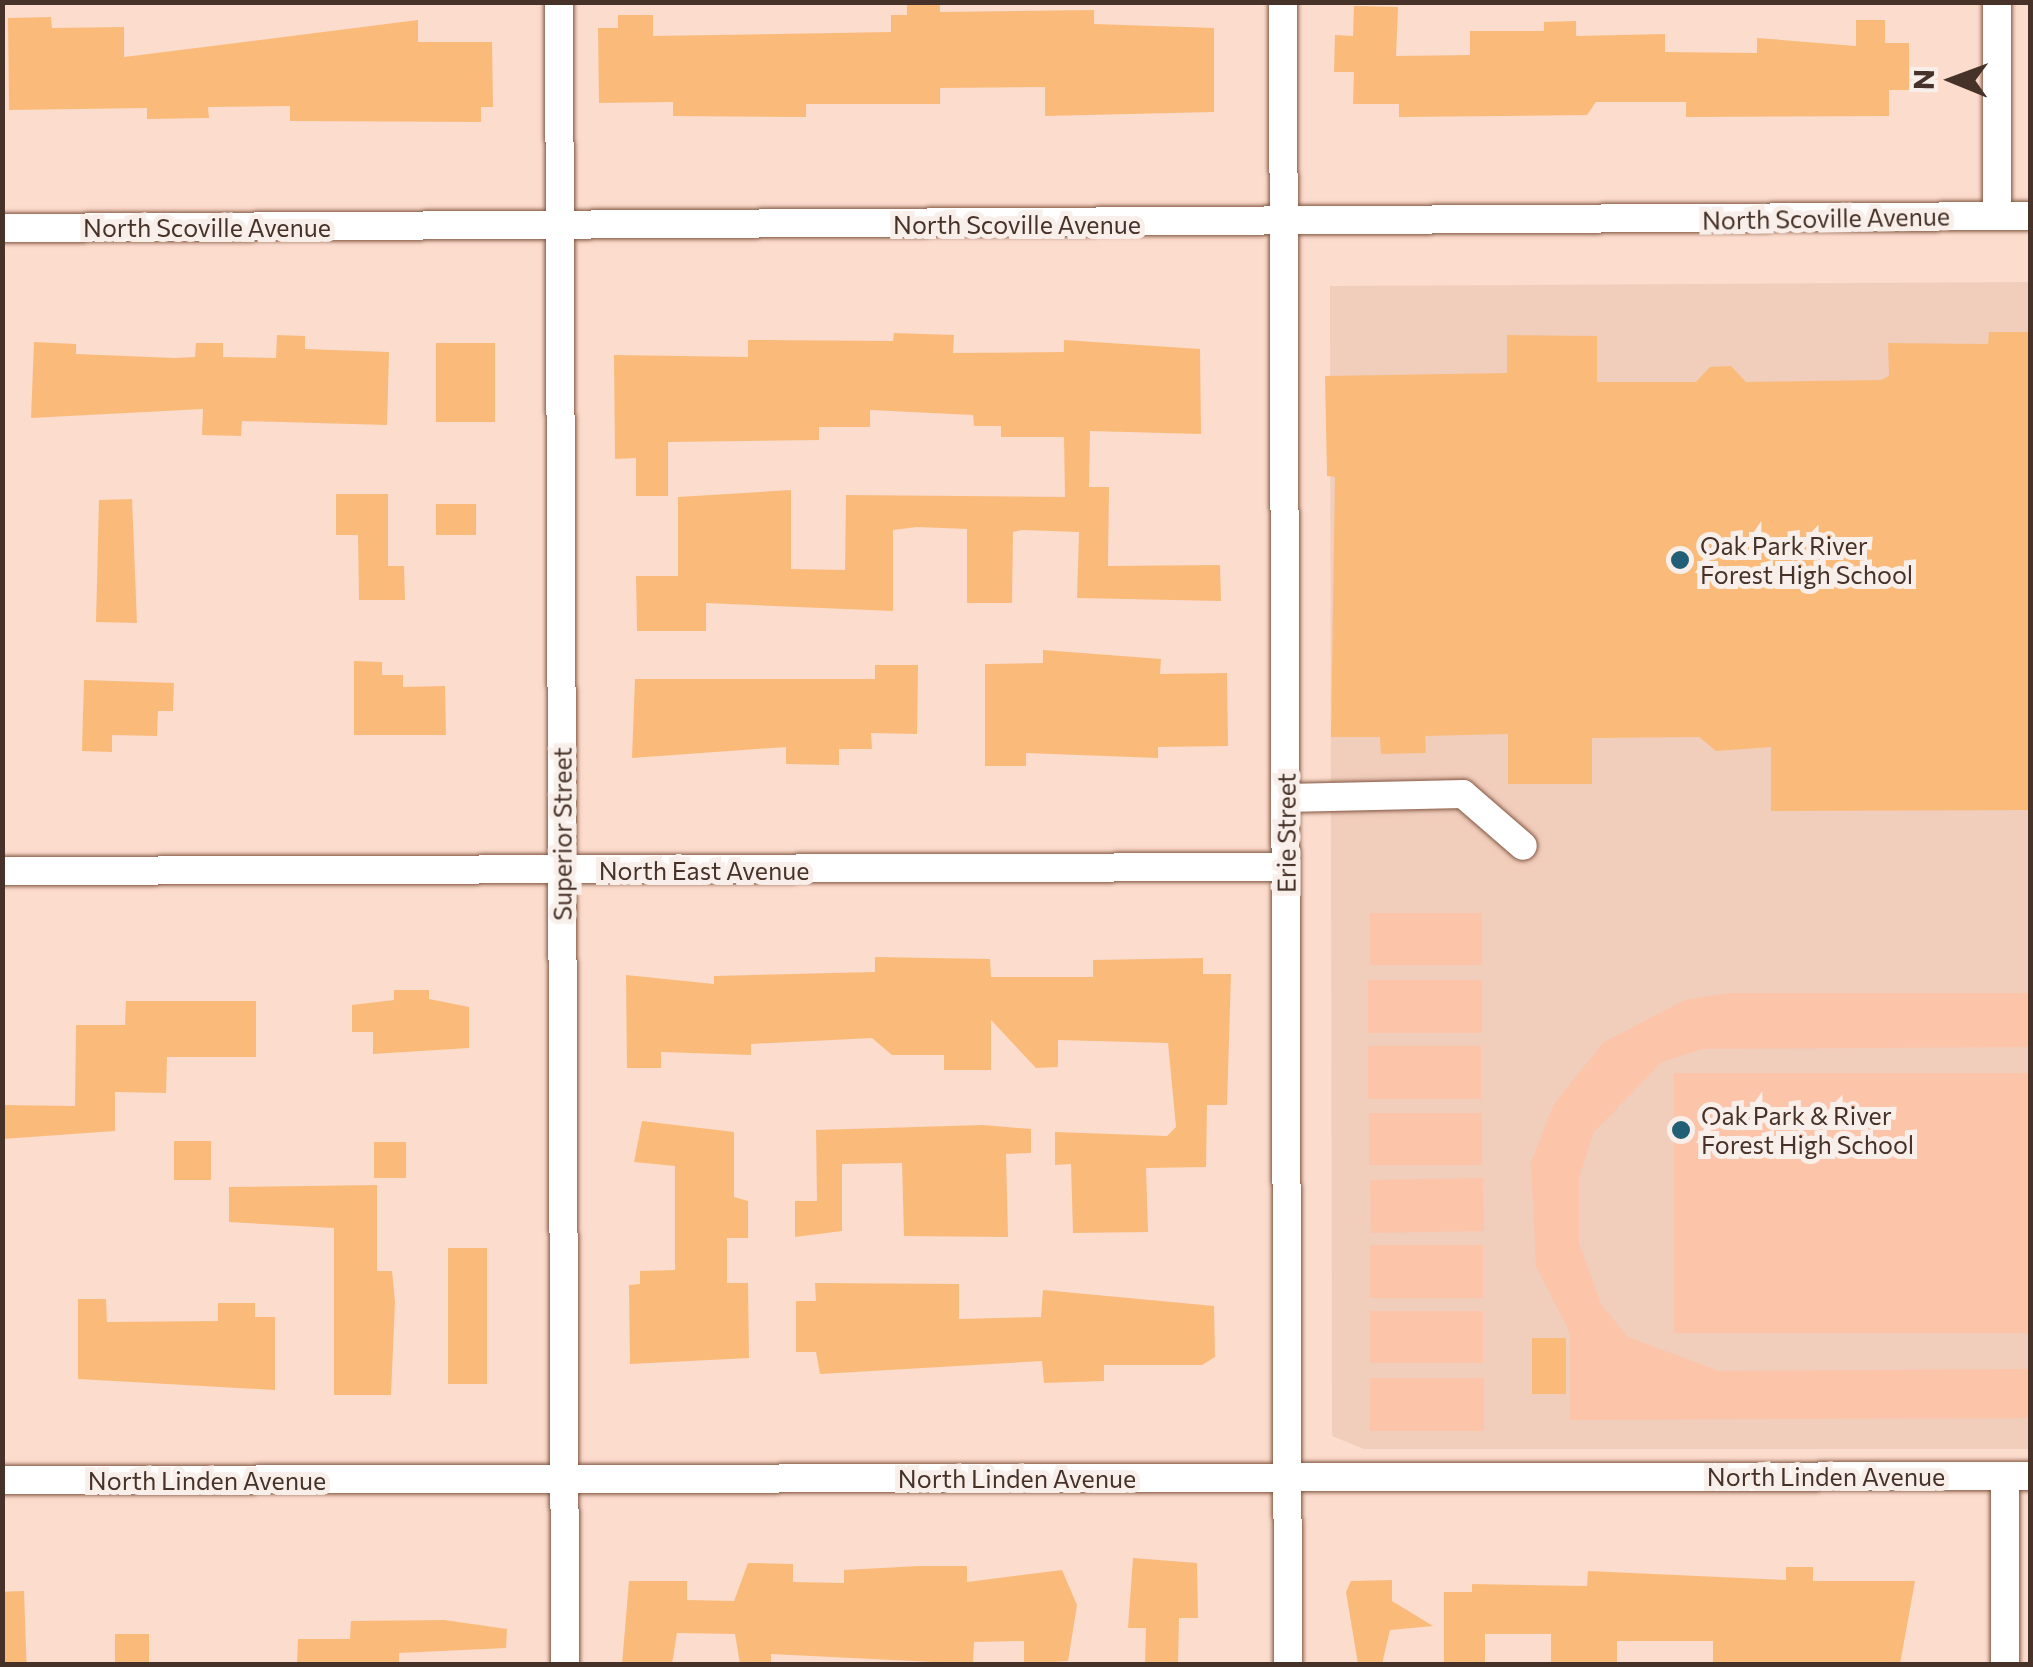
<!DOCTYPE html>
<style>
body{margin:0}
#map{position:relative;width:2033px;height:1667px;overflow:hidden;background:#fcdccd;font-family:Commissioner,sans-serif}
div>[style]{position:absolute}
.built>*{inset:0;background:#f1cdbc}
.green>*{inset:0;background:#fcc4a9;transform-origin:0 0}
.building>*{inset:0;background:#fabb7a;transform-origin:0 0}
.roads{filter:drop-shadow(0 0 2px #825640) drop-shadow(0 0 2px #825640)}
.street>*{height:28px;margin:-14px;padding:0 14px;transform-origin:14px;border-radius:14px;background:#fff}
.dots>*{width:28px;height:28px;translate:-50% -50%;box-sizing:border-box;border:5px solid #f9efea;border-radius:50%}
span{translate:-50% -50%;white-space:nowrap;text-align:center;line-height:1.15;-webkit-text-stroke:10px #f9efea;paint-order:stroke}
.street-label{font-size:25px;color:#463228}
.poi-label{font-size:25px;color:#463228}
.left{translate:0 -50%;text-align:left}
.frame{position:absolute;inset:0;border:5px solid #463228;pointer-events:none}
.north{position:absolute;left:1903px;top:30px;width:100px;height:100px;-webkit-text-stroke:8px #f9efea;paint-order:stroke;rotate:271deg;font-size:28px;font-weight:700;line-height:40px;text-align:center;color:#463228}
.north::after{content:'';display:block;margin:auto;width:35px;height:45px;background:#463228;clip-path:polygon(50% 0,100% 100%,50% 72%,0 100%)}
</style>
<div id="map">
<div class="built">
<div style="clip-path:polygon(2030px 282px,2030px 1449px,1364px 1449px,1332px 1436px,1330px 286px)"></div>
</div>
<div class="green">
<div style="left:1370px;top:913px;width:112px;height:52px"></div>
<div style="left:1368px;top:980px;width:114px;height:53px"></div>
<div style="clip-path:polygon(1729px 993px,2030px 993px,2030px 1047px,1702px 1049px,1662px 1062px,1593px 1133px,1579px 1179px,1579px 1243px,1601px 1304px,1628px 1337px,1719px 1371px,2030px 1369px,2030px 1418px,1570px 1420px,1570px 1333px,1536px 1266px,1531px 1162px,1554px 1104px,1604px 1042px,1685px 1000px)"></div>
<div style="left:1368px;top:1046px;width:113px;height:53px"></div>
<div style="left:2030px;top:1073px;width:260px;height:356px;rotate:90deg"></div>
<div style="left:1369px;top:1113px;width:113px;height:52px"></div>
<div style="left:1483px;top:1178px;width:53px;height:113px;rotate:89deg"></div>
<div style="left:1370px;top:1245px;width:113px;height:53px"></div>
<div style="left:1370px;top:1311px;width:113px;height:52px"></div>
<div style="left:1370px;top:1378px;width:114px;height:53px"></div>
</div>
<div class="building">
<div style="clip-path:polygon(907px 2px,940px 2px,940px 12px,1094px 10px,1094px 24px,1214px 28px,1214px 112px,1045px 116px,1045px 87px,940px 88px,940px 104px,806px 104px,806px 117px,673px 116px,673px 102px,599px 103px,598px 28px,618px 28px,618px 15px,653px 15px,653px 36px,891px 32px,891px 15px,907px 15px)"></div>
<div style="clip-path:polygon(1354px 6px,1398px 7px,1396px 56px,1470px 55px,1470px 31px,1544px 31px,1544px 22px,1576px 21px,1576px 36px,1665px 34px,1665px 52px,1757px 53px,1757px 38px,1856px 46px,1856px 20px,1885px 20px,1885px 43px,1909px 43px,1909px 90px,1889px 90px,1889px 116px,1686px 117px,1686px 102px,1596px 102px,1587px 115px,1399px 117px,1399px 104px,1353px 104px,1354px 72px,1334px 72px,1335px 35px,1353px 36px)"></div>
<div style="clip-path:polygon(51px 17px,52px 28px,124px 27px,124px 57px,418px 20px,418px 42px,492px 42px,493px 107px,481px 107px,481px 122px,290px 121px,290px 106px,208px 107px,209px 118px,147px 119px,147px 108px,9px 110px,8px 18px)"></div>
<div style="clip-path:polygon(1989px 332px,2030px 332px,2030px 810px,1771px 811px,1771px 747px,1716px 751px,1699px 737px,1592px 738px,1592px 784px,1508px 784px,1508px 734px,1425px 736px,1426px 753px,1381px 754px,1380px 737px,1331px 737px,1335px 477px,1327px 476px,1325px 376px,1507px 373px,1507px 335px,1597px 336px,1597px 382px,1696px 382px,1710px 367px,1731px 366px,1746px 382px,1881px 380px,1889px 376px,1888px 343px,1988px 344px)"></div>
<div style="clip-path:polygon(894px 333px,954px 335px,953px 353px,1064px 352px,1064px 340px,1200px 349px,1201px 434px,1090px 431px,1089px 487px,1109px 487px,1108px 566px,1220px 565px,1221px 601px,1077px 598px,1079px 532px,1022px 530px,1013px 532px,1012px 603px,967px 603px,967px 529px,917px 527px,893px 530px,893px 611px,706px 603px,706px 631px,637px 631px,636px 576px,678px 576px,678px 497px,791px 490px,791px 569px,845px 570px,846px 495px,1065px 497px,1064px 437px,1001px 437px,1001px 426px,974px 426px,973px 415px,870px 410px,870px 427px,819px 427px,819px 440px,668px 442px,668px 496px,636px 496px,636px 458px,615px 459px,614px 355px,748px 357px,748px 340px,893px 341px)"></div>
<div style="clip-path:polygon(277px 335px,305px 336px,305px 349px,389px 352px,387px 425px,242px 421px,241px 436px,202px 435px,203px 409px,31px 418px,34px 342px,76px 344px,76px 354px,175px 358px,195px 357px,196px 343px,223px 343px,223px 357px,276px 358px)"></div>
<div style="left:436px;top:343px;width:59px;height:79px"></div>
<div style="clip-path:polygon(336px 494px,388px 494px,388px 566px,404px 566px,405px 600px,359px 600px,358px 535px,336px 535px)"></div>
<div style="clip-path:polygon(132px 499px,137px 623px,96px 622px,99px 500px)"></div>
<div style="left:436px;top:504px;width:40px;height:31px"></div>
<div style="clip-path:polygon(1043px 650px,1161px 659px,1160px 674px,1227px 673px,1228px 746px,1158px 747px,1158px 758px,1026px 753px,1026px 766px,985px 766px,985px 664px,1043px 663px)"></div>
<div style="clip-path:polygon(354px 661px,382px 662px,382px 675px,403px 675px,403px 687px,445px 686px,446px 735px,354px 735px)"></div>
<div style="clip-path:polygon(875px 665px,918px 665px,917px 734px,871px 733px,872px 749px,839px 749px,839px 765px,786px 764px,786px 747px,632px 758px,635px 679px,875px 679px)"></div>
<div style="clip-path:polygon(84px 680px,174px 683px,173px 711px,158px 711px,157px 736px,112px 735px,112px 752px,82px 751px)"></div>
<div style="clip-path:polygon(875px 957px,990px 959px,991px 977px,1093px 977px,1093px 960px,1203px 958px,1203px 974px,1231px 974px,1227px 1105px,1207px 1105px,1206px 1167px,1146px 1168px,1148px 1232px,1073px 1233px,1071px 1164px,1055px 1165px,1055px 1132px,1167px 1136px,1176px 1127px,1168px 1043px,1058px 1040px,1058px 1067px,1036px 1068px,991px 1020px,991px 1070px,944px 1070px,944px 1055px,892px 1055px,872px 1038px,751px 1044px,751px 1055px,661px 1052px,661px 1068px,627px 1068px,626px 975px,714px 984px,714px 976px,875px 972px)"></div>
<div style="clip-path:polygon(394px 990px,429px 990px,429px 999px,469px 1007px,469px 1048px,373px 1054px,373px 1032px,352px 1032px,352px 1005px,394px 1000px)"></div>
<div style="clip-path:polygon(126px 1001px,256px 1001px,256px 1057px,167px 1057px,166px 1093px,115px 1092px,115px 1131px,2px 1139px,2px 1105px,75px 1106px,76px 1025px,125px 1025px)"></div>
<div style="clip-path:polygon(642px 1121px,734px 1132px,734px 1197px,748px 1201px,748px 1238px,727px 1238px,727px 1283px,748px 1283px,749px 1358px,630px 1364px,629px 1285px,640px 1284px,640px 1271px,675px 1270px,675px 1166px,634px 1162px)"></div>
<div style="clip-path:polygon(983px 1125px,1031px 1129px,1031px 1153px,1006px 1154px,1008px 1237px,904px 1236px,902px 1163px,842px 1164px,842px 1231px,795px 1237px,795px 1201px,817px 1201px,816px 1130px)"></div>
<div style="left:211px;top:1141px;width:39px;height:37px;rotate:90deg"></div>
<div style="left:406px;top:1142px;width:36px;height:32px;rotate:90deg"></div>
<div style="clip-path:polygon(377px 1185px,377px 1271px,392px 1271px,395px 1302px,391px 1395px,334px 1395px,334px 1228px,229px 1222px,229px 1187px)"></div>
<div style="left:448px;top:1248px;width:39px;height:136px"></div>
<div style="clip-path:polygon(815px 1283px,959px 1284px,959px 1319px,1041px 1317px,1043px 1290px,1214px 1306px,1215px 1357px,1202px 1365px,1104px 1365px,1104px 1381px,1044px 1383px,1042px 1361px,820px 1374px,816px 1352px,796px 1352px,796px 1301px,816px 1301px)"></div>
<div style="clip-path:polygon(78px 1299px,106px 1299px,107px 1322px,218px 1321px,218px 1303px,255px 1303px,255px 1317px,275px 1317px,275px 1390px,78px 1379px)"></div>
<div style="left:1532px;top:1338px;width:34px;height:56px"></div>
<div style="clip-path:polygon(1133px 1558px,1197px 1563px,1198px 1618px,1179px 1618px,1178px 1664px,1145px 1664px,1146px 1628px,1128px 1628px)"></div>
<div style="clip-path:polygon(748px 1563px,793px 1564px,793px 1582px,844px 1583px,844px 1570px,919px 1566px,967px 1566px,967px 1582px,1062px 1570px,1077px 1605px,1068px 1661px,1024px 1664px,1024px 1641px,974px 1642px,973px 1664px,771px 1654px,771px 1664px,740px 1664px,735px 1634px,677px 1633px,672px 1664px,622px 1664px,629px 1581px,687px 1581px,687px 1600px,734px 1601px)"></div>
<div style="clip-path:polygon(1786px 1567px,1813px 1567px,1813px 1581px,1915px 1581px,1900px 1664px,1713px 1664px,1713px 1641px,1617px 1641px,1617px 1664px,1551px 1664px,1551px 1634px,1485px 1634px,1485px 1664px,1444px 1664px,1444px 1592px,1472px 1592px,1472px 1584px,1587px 1586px,1588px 1571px,1786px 1580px)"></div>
<div style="clip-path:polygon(1392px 1580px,1392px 1601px,1433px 1626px,1390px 1630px,1382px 1664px,1358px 1664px,1346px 1592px,1351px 1581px)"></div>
<div style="left:24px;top:1591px;width:73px;height:22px;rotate:88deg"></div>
<div style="clip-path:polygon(444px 1620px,507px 1629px,506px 1648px,399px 1653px,399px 1664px,297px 1664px,298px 1639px,350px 1639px,351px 1621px)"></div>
<div style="left:115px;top:1634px;width:34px;height:30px"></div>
</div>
<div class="roads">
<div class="street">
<div style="left:559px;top:2px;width:1662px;rotate:89.79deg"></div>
<div style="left:1283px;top:2px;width:1662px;rotate:89.83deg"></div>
<div style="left:1997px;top:2px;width:214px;rotate:90deg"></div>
<div style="left:2px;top:228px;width:2028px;rotate:-0.34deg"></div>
<div style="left:1286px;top:798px;width:177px;rotate:-1.3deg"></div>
<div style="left:1463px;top:794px;width:79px;rotate:40.9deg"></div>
<div style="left:2px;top:871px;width:1284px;rotate:-0.18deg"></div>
<div style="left:2px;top:1480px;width:2028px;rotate:-0.11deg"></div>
<div style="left:2005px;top:1664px;width:188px;rotate:-90deg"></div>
</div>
</div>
<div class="dots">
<div style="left:1680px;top:560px;background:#225f76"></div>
<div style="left:1681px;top:1130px;background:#225f76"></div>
</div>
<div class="street-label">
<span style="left:1826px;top:218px;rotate:-1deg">North Scoville Avenue</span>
<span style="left:1017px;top:224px">North Scoville Avenue</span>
<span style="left:207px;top:227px">North Scoville Avenue</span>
<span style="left:1286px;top:833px;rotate:-90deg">Erie Street</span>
<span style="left:562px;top:834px;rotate:-90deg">Superior Street</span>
<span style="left:704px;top:870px">North East Avenue</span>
<span style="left:1826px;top:1476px">North Linden Avenue</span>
<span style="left:1017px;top:1478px">North Linden Avenue</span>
<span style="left:207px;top:1480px">North Linden Avenue</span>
</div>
<div class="poi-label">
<span class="left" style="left:1700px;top:560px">Oak Park River<br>Forest High School</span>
<span class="left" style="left:1701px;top:1130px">Oak Park &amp; River<br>Forest High School</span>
</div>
<div class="frame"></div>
<div class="north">N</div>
</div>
